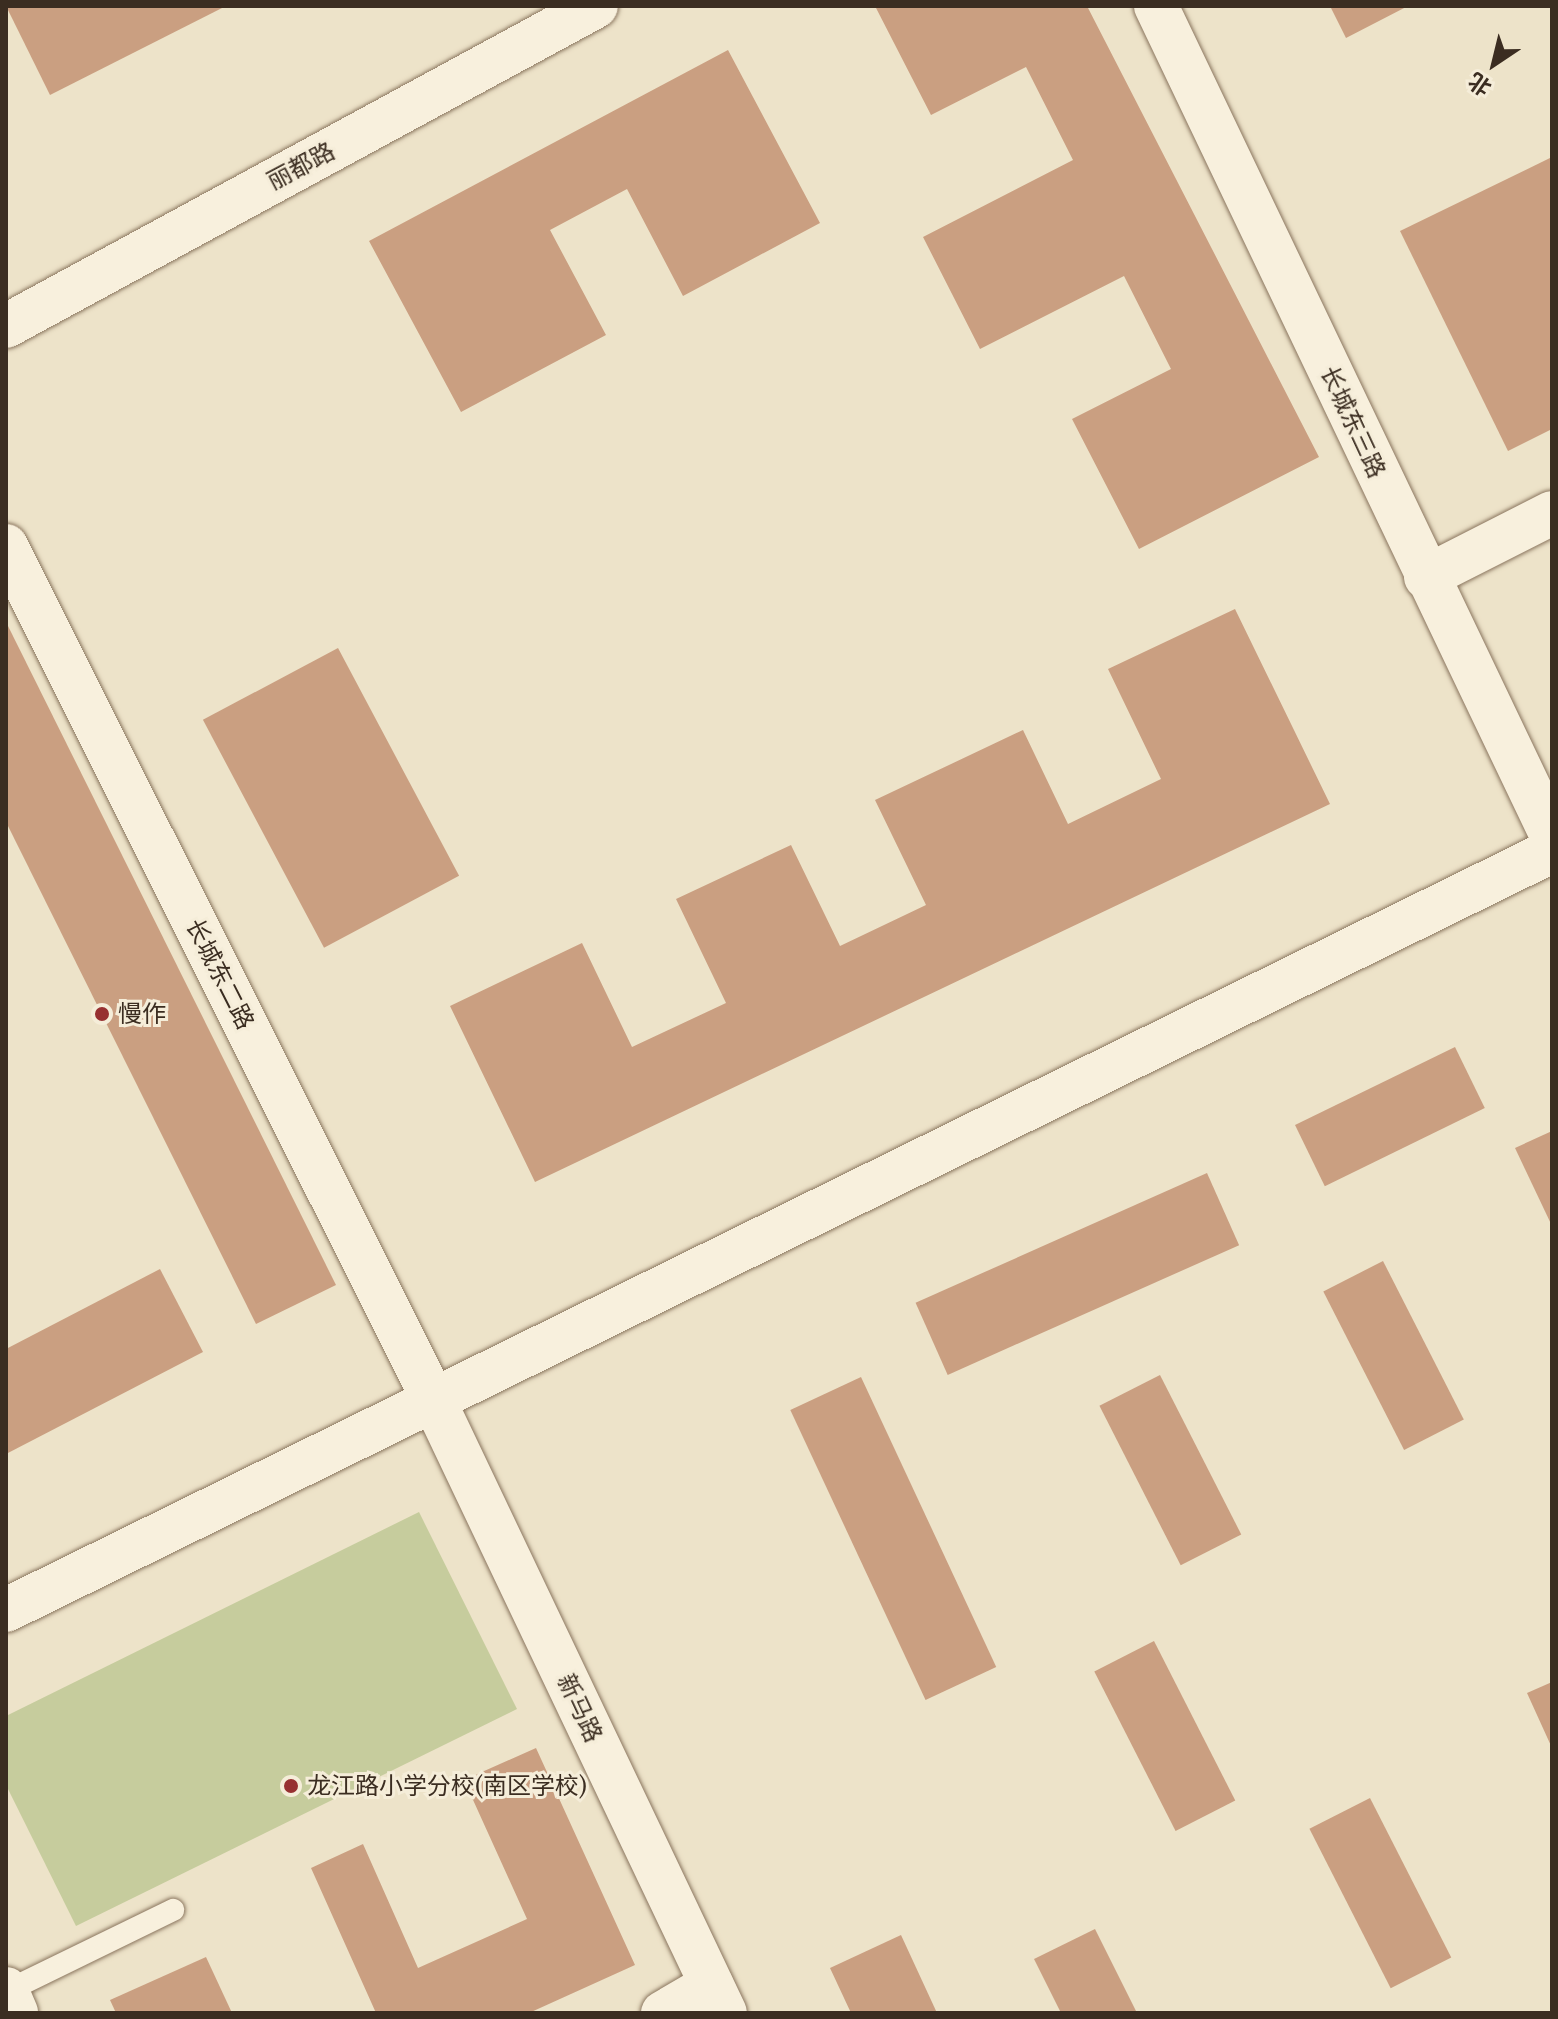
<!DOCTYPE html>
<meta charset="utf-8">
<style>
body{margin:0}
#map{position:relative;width:1558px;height:2019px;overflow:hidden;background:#ede3c9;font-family:"Libre Baskerville","Noto Sans SC",serif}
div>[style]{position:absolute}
.green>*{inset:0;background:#c6cc9d}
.building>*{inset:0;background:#ca9f81;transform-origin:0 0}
.roads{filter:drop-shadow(0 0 2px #8a755e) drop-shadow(0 0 2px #8a755e)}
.lane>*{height:22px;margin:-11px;padding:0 11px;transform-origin:11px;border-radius:11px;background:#f8f0dd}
.street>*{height:44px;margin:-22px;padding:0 22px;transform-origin:22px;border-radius:22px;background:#f8f0dd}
.secondary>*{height:44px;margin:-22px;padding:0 22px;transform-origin:22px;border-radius:22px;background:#f8f0dd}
.dots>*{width:22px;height:22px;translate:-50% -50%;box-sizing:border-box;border:4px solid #f5edd9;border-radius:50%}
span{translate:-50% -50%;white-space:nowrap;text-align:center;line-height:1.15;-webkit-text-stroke:6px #f5edd9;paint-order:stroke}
.street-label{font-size:24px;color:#3b2d21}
.poi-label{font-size:24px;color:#3b2d21}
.left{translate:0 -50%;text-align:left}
.frame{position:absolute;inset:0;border:8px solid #3b2d21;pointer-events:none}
.north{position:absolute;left:1454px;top:24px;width:80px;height:80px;-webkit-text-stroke:6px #f5edd9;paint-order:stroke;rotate:215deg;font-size:22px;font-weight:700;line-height:32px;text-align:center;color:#3b2d21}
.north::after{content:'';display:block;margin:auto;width:28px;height:36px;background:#3b2d21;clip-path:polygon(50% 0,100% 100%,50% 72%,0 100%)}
</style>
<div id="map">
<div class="green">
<div style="clip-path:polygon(419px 1512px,517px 1709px,76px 1926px,6px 1785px,6px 1716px)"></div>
</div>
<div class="building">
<div style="clip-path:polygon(6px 6px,226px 6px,50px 95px)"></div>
<div style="clip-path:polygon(875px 6px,1087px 6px,1319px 457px,1139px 549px,1072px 419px,1171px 369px,1124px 276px,980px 349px,923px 237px,1073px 160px,1026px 67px,931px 115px)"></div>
<div style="clip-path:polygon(1330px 6px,1408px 6px,1346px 38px)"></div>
<div style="clip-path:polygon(728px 50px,820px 223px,683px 296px,627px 189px,550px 230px,606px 335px,461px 412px,369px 241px)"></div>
<div style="clip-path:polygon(1552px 157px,1552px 429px,1508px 451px,1400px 231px)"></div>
<div style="clip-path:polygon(1235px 609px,1330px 804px,535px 1182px,450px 1006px,582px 943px,632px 1047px,726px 1003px,676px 899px,791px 845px,840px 946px,926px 905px,875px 800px,1023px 730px,1068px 824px,1161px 779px,1108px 669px)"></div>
<div style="clip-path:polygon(6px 622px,336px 1285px,256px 1324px,6px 822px)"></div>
<div style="left:338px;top:648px;width:258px;height:153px;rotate:62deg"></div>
<div style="left:1455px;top:1047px;width:68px;height:178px;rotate:64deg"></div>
<div style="clip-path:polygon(1552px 1131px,1552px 1226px,1515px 1148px)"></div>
<div style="left:1207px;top:1173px;width:79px;height:319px;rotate:66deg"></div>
<div style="left:1383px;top:1261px;width:178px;height:67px;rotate:63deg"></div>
<div style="clip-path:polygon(160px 1269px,203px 1352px,6px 1454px,6px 1349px)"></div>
<div style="left:1160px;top:1375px;width:179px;height:68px;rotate:63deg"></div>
<div style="left:861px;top:1377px;width:320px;height:78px;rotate:65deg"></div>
<div style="left:1154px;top:1641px;width:179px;height:67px;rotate:63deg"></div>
<div style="clip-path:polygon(1552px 1682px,1552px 1748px,1527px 1693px)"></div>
<div style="clip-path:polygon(536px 1748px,635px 1965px,529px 2013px,376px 2013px,311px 1868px,363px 1844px,418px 1968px,527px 1919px,464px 1780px)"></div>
<div style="left:1370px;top:1798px;width:179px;height:68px;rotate:63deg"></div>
<div style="clip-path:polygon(1095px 1929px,1137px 2013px,1061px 2013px,1034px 1959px)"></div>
<div style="clip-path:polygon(901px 1935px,937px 2013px,851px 2013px,830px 1968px)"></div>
<div style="clip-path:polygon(206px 1957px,232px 2013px,116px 2013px,110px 2000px)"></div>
</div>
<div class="roads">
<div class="lane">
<div style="left:7px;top:1991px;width:185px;rotate:-26deg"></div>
</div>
<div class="street">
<div style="left:1156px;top:6px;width:920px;rotate:64.49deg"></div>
<div style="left:6px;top:546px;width:958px;rotate:63.41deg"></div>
<div style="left:435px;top:1403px;width:675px;rotate:64.57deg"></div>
<div style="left:1426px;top:577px;width:141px;rotate:-26.9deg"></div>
<div style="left:6px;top:1610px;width:1722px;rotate:-26.15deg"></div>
<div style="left:6px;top:1989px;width:26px;rotate:67deg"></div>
<div style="left:663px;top:2013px;width:56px;rotate:-30.3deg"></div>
</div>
<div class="secondary">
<div style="left:6px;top:326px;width:671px;rotate:-28.47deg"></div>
</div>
</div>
<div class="dots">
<div style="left:102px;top:1014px;background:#973031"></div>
<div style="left:291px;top:1786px;background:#973031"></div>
</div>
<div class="street-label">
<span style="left:301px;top:166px;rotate:-28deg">丽都路</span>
<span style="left:1353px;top:422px;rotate:65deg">长城东三路</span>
<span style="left:220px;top:974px;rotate:63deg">长城东二路</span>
<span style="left:580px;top:1708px;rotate:65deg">新马路</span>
</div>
<div class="poi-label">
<span class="left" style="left:118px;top:1014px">慢作</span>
<span class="left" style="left:307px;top:1786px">龙江路小学分校(南区学校)</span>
</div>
<div class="frame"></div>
<div class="north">北</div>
</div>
